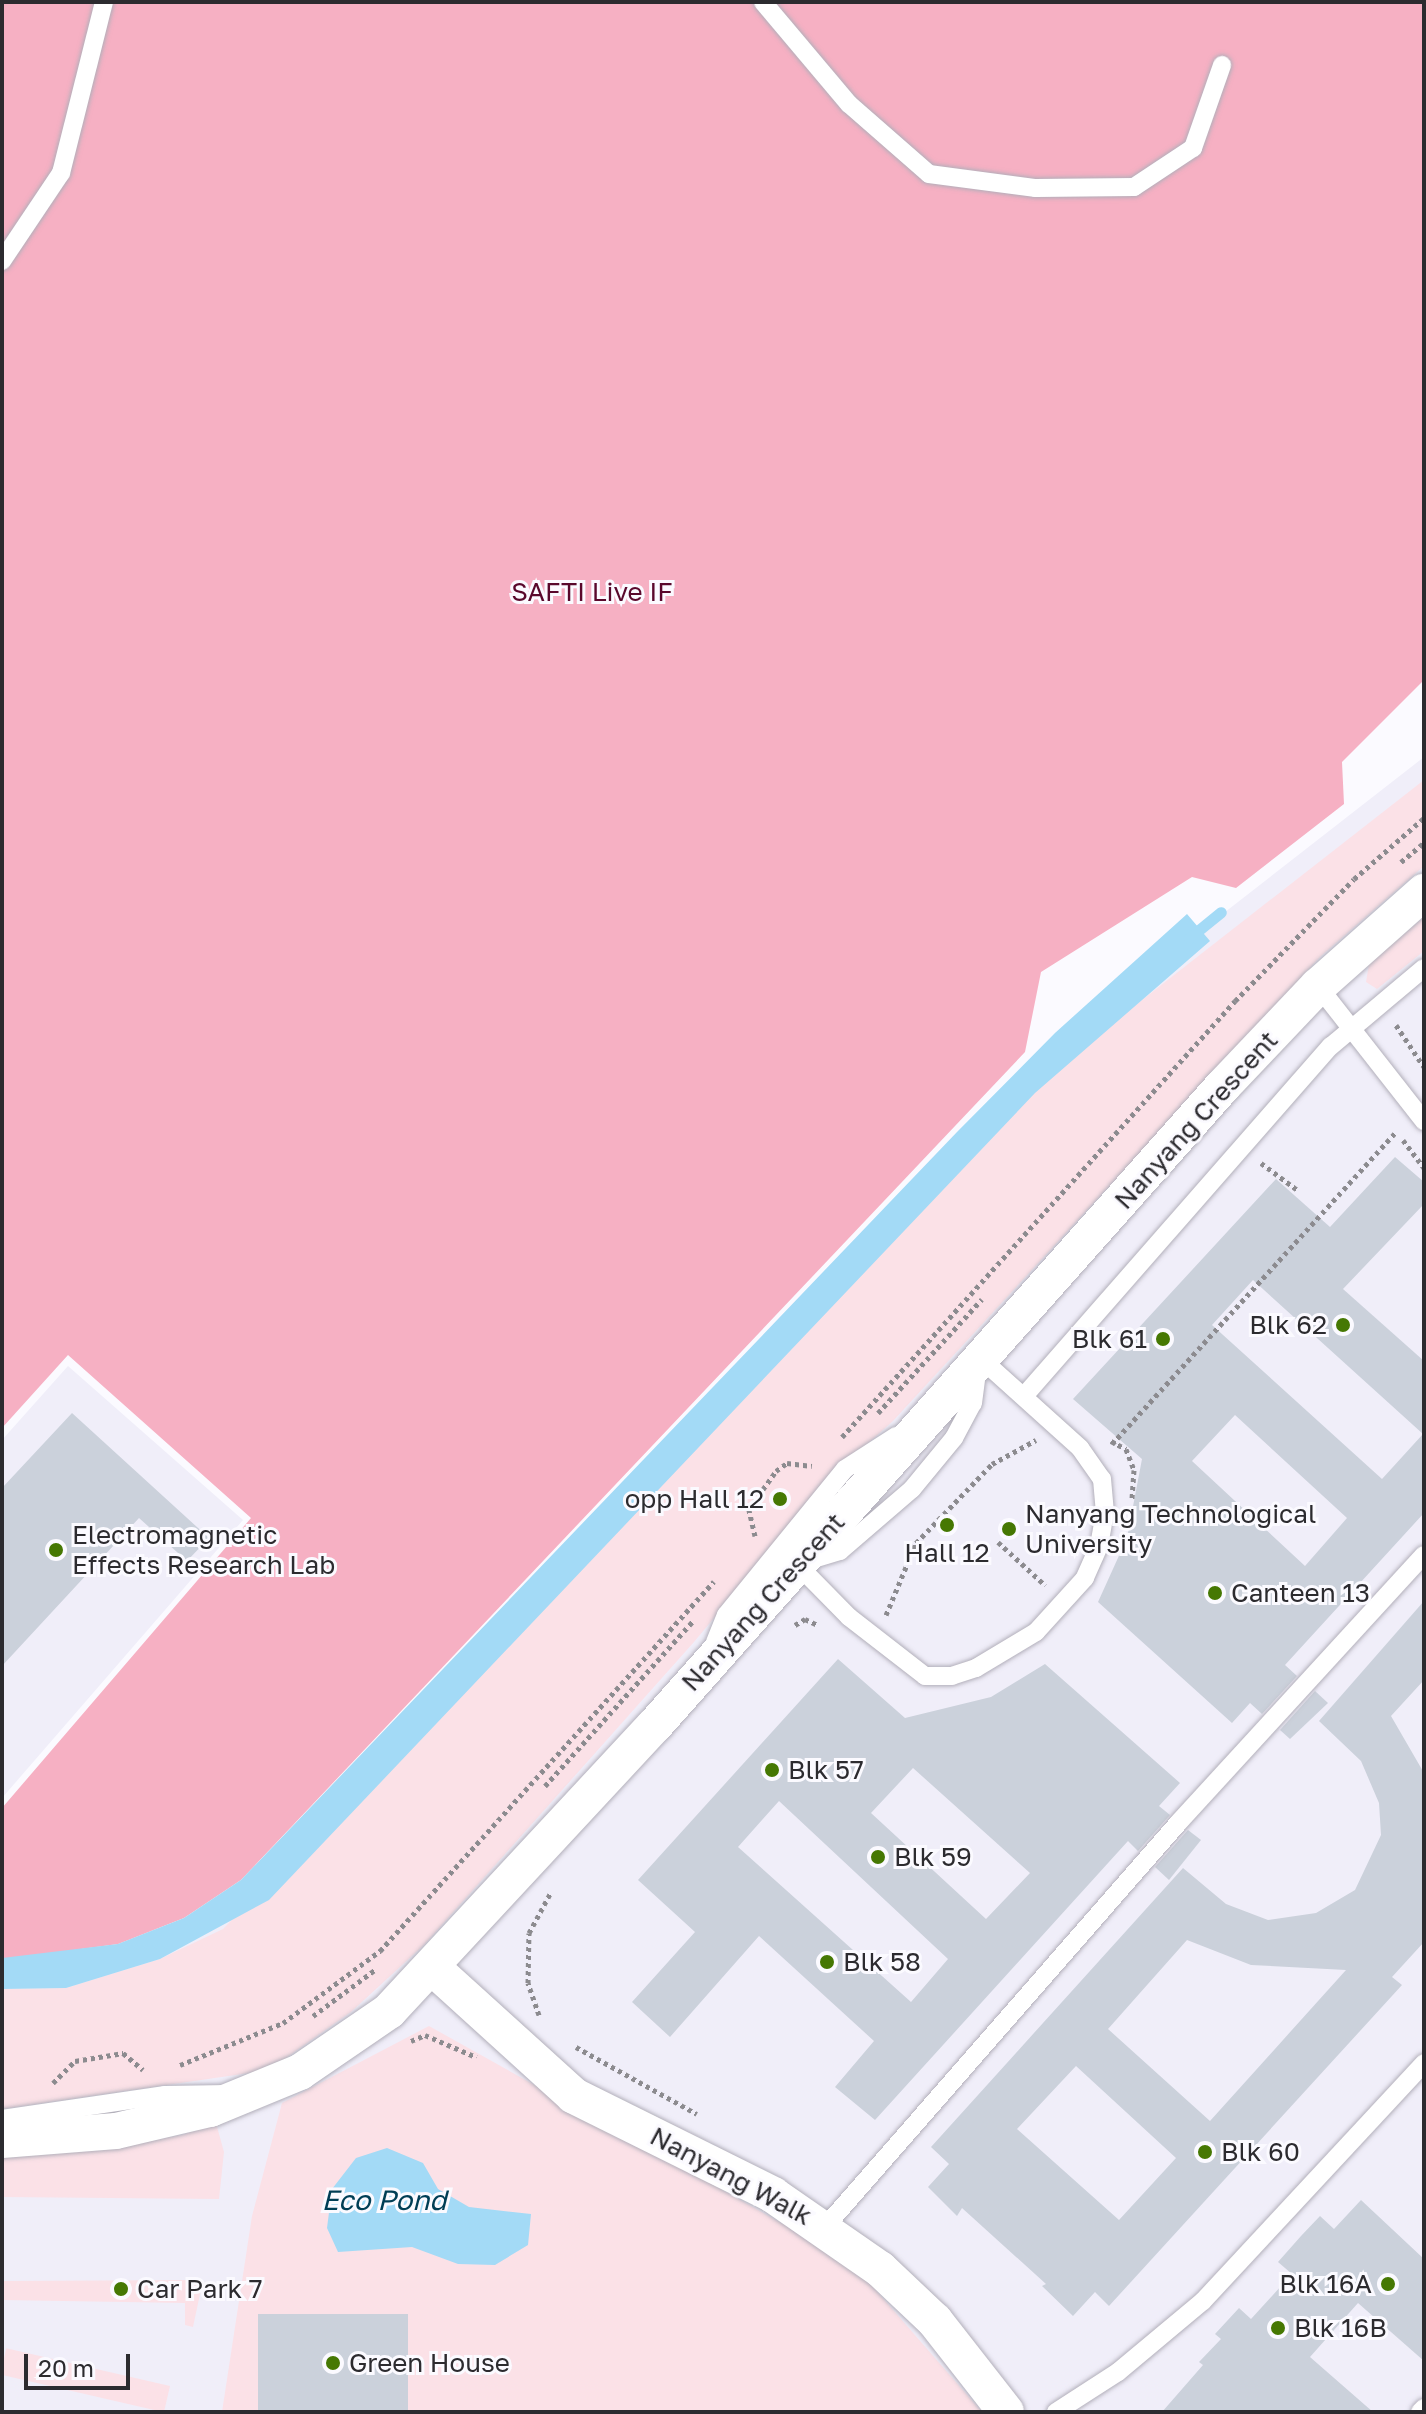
<!DOCTYPE html>
<style>
body{margin:0}
#map{position:relative;width:1426px;height:2414px;overflow:hidden;background:#fbfaff;font-family:"Golos Text",sans-serif}
div>[style]{position:absolute}
.built>*{inset:0;background:#f0eef9}
.green>*{inset:0;background:#fbe1e7;transform-origin:0 0}
.forest>*{inset:0;background:#f6b0c3}
.water>*{inset:0;background:#a3daf6}
.stream>*{height:11px;margin:-5.5px;padding:0 5.5px;transform-origin:5.5px;border-radius:5.5px;background:#a3daf6}
.building>*{inset:0;background:#cbd1db;transform-origin:0 0}
.path>*{height:5px;margin-top:-2.5px;transform-origin:0;background:repeating-linear-gradient(90deg,#8c8b8f 0 4px,transparent 0 8px)}
.roads{filter:drop-shadow(0 0 2px #b2afba) drop-shadow(0 0 2px #b2afba)}
.lane>*{height:18px;margin:-9px;padding:0 9px;transform-origin:9px;border-radius:9px;background:#fff}
.street>*{height:36px;margin:-18px;padding:0 18px;transform-origin:18px;border-radius:18px;background:#fff}
.dots>*{width:22px;height:22px;translate:-50% -50%;box-sizing:border-box;border:4px solid #fbfaff;border-radius:50%}
span{translate:-50% -50%;white-space:nowrap;text-align:center;line-height:1.15;-webkit-text-stroke:6px #fbfaff;paint-order:stroke}
.park-label{font-size:26px;color:#5a082c}
.street-label{font-size:26px;color:#2c2b2f}
.poi-label{font-size:26px;color:#2c2b2f}
.right{translate:-100% -50%;text-align:right}
.left{translate:0 -50%;text-align:left}
.water-label{font-size:28px;color:#003e55;font-style:italic}
.frame{position:absolute;inset:0;border:4px solid #2c2b2f;pointer-events:none}
.scale{position:absolute;left:24px;top:2354px;width:106px;height:36px;box-sizing:border-box;border:4px solid #2c2b2f;border-top:0;padding-left:10px;font-size:24px;line-height:28px;white-space:nowrap;color:#2c2b2f;-webkit-text-stroke:6px #fbfaff;paint-order:stroke}
</style>
<div id="map">
<div class="built">
<div style="clip-path:polygon(1424px 757px,1424px 2412px,2px 2412px,2px 1971px,212px 1914px,1116px 997px)"></div>
<div style="clip-path:polygon(68px 1366px,243px 1520px,2px 1798px,2px 1440px)"></div>
</div>
<div class="green">
<div style="clip-path:polygon(1424px 780px,1424px 866px,1320px 957px,893px 1421px,835px 1473px,694px 1642px,425px 1944px,351px 2012px,269px 2070px,2px 2109px,2px 1989px,66px 1988px,160px 1959px,223px 1929px,884px 1251px,1004px 1117px,1128px 1011px)"></div>
<div style="clip-path:polygon(1424px 917px,1424px 951px,1377px 989px,1366px 982px,1369px 964px)"></div>
<div style="clip-path:polygon(429px 2026px,835px 2253px,867px 2280px,982px 2412px,222px 2412px,252px 2216px,282px 2103px)"></div>
<div style="clip-path:polygon(216px 2123px,224px 2152px,219px 2199px,2px 2197px,2px 2158px,100px 2149px,182px 2135px)"></div>
<div style="clip-path:polygon(203px 2280px,193px 2327px,185px 2325px,185px 2303px,2px 2300px,2px 2281px)"></div>
<div style="left:170px;top:2386px;width:27px;height:168px;rotate:103deg"></div>
</div>
<div class="forest">
<div style="clip-path:polygon(2px 2px,1424px 2px,1424px 680px,1342px 762px,1344px 804px,1236px 888px,1192px 877px,1041px 972px,1025px 1052px,241px 1880px,184px 1918px,118px 1944px,8px 1959px,2px 1958px,2px 1808px,251px 1518px,68px 1355px,2px 1428px)"></div>
</div>
<div class="water">
<div style="clip-path:polygon(1187px 914px,1210px 941px,1035px 1093px,269px 1900px,160px 1959px,66px 1988px,2px 1989px,2px 1958px,118px 1944px,184px 1918px,241px 1880px,957px 1132px,1055px 1033px)"></div>
<div style="clip-path:polygon(387px 2148px,423px 2163px,438px 2189px,469px 2207px,531px 2214px,528px 2245px,495px 2265px,458px 2264px,412px 2247px,338px 2252px,327px 2228px,332px 2189px,356px 2158px)"></div>
</div>
<div class="stream">
<div style="left:1189px;top:938px;width:41px;rotate:-39.1deg"></div>
</div>
<div class="building">
<div style="clip-path:polygon(evenodd,1395px 1157px,1424px 1182px,1424px 1204px,1343px 1289px,1424px 1361px,1424px 1513px,1285px 1665px,1297px 1676px,1262px 1714px,1250px 1703px,1232px 1723px,1098px 1602px,1127px 1538px,1142px 1459px,1073px 1399px,1276px 1179px,1330px 1227px,1395px 1157px,1253px 1280px,1423px 1434px,1382px 1479px,1212px 1325px,1253px 1280px,1395px 1157px,1235px 1415px,1347px 1518px,1305px 1566px,1192px 1461px,1235px 1415px)"></div>
<div style="clip-path:polygon(72px 1413px,209px 1538px,187px 1561px,139px 1518px,2px 1666px,2px 1488px)"></div>
<div style="clip-path:polygon(evenodd,1424px 1601px,1424px 1680px,1391px 1716px,1424px 1773px,1424px 1942px,1392px 1977px,1402px 1985px,1109px 2306px,1095px 2292px,1073px 2316px,1042px 2286px,1046px 2284px,962px 2208px,957px 2216px,928px 2187px,949px 2164px,931px 2147px,1183px 1868px,1226px 1904px,1268px 1920px,1316px 1913px,1355px 1890px,1381px 1835px,1379px 1803px,1361px 1761px,1319px 1721px,1424px 1601px,1187px 1940px,1251px 1965px,1346px 1970px,1210px 2121px,1108px 2029px,1187px 1940px,1424px 1601px,1076px 2066px,1176px 2158px,1119px 2220px,1017px 2129px,1076px 2066px)"></div>
<div style="clip-path:polygon(evenodd,838px 1659px,905px 1718px,991px 1697px,1045px 1664px,1180px 1783px,1159px 1806px,1170px 1815px,1138px 1851px,1128px 1841px,875px 2120px,835px 2087px,874px 2041px,759px 1936px,670px 2037px,632px 2002px,695px 1932px,638px 1880px,838px 1659px,913px 1768px,1030px 1873px,986px 1919px,871px 1813px,913px 1768px,838px 1659px,779px 1801px,948px 1959px,911px 2002px,738px 1847px,779px 1801px)"></div>
<div style="clip-path:polygon(1315px 1691px,1328px 1703px,1290px 1739px,1280px 1730px)"></div>
<div style="clip-path:polygon(1188px 1830px,1201px 1840px,1169px 1880px,1155px 1867px)"></div>
<div style="clip-path:polygon(1361px 2200px,1424px 2259px,1424px 2361px,1358px 2303px,1310px 2357px,1373px 2412px,1162px 2412px,1203px 2365px,1199px 2362px,1221px 2339px,1215px 2334px,1239px 2308px,1251px 2319px,1292px 2274px,1278px 2262px,1301px 2236px,1320px 2216px,1334px 2229px)"></div>
<div style="left:258px;top:2314px;width:150px;height:98px"></div>
</div>
<div class="path">
<div style="left:1401px;top:862px;width:30px;rotate:-40deg"></div>
<div style="left:1396px;top:1025px;width:50px;rotate:56.3deg"></div>
<div style="left:1403px;top:1140px;width:35px;rotate:53deg"></div>
<div style="left:1261px;top:1163px;width:47px;rotate:36.4deg"></div>
<div style="left:878px;top:1413px;width:154px;rotate:-47.6deg"></div>
<div style="left:842px;top:1437px;width:587px;rotate:-47.97deg"></div>
<div style="left:1235px;top:1001px;width:170px;rotate:-45.7deg"></div>
<div style="left:1354px;top:879px;width:93px;rotate:-41.1deg"></div>
<div style="left:1111px;top:1441px;width:17px;rotate:28deg"></div>
<div style="left:1126px;top:1449px;width:22px;rotate:69deg"></div>
<div style="left:1134px;top:1470px;width:30px;rotate:94deg"></div>
<div style="left:1112px;top:1444px;width:423px;rotate:-47.7deg"></div>
<div style="left:755px;top:1536px;width:28px;rotate:-103deg"></div>
<div style="left:749px;top:1509px;width:47px;rotate:-54.6deg"></div>
<div style="left:776px;top:1471px;width:14px;rotate:-36deg"></div>
<div style="left:787px;top:1463px;width:25px;rotate:7deg"></div>
<div style="left:998px;top:1542px;width:64px;rotate:42.5deg"></div>
<div style="left:886px;top:1615px;width:78px;rotate:-67.4deg"></div>
<div style="left:916px;top:1543px;width:110px;rotate:-46.1deg"></div>
<div style="left:992px;top:1464px;width:50px;rotate:-28.6deg"></div>
<div style="left:795px;top:1625px;width:12px;rotate:-31deg"></div>
<div style="left:805px;top:1619px;width:14px;rotate:25deg"></div>
<div style="left:545px;top:1786px;width:222px;rotate:-48.1deg"></div>
<div style="left:539px;top:2015px;width:34px;rotate:-109deg"></div>
<div style="left:528px;top:1983px;width:50px;rotate:-88.9deg"></div>
<div style="left:529px;top:1933px;width:47px;rotate:-61.8deg"></div>
<div style="left:313px;top:2016px;width:79px;rotate:-36.7deg"></div>
<div style="left:411px;top:2041px;width:15px;rotate:-23deg"></div>
<div style="left:425px;top:2035px;width:56px;rotate:23.3deg"></div>
<div style="left:576px;top:2047px;width:138px;rotate:29deg"></div>
<div style="left:180px;top:2065px;width:111px;rotate:-22.2deg"></div>
<div style="left:283px;top:2023px;width:121px;rotate:-36.6deg"></div>
<div style="left:380px;top:1951px;width:498px;rotate:-47.9deg"></div>
<div style="left:53px;top:2083px;width:31px;rotate:-45deg"></div>
<div style="left:75px;top:2061px;width:49px;rotate:-9.5deg"></div>
<div style="left:123px;top:2053px;width:26px;rotate:40deg"></div>
</div>
<div class="roads">
<div class="lane">
<div style="left:763px;top:2px;width:133px;rotate:49.9deg"></div>
<div style="left:849px;top:104px;width:106px;rotate:41.2deg"></div>
<div style="left:929px;top:174px;width:108px;rotate:7.5deg"></div>
<div style="left:1036px;top:188px;width:98px;rotate:-0.6deg"></div>
<div style="left:1134px;top:187px;width:71px;rotate:-33.5deg"></div>
<div style="left:1193px;top:148px;width:88px;rotate:-70.7deg"></div>
<div style="left:2px;top:261px;width:106px;rotate:-56.2deg"></div>
<div style="left:61px;top:173px;width:176px;rotate:-75.9deg"></div>
<div style="left:1318px;top:986px;width:172px;rotate:51.9deg"></div>
<div style="left:979px;top:1357px;width:136px;rotate:42deg"></div>
<div style="left:1080px;top:1448px;width:38px;rotate:55deg"></div>
<div style="left:1102px;top:1479px;width:33px;rotate:85deg"></div>
<div style="left:1105px;top:1512px;width:35px;rotate:100deg"></div>
<div style="left:1099px;top:1546px;width:35px;rotate:114deg"></div>
<div style="left:1085px;top:1578px;width:73px;rotate:132.2deg"></div>
<div style="left:1036px;top:1632px;width:70px;rotate:149deg"></div>
<div style="left:976px;top:1668px;width:25px;rotate:162deg"></div>
<div style="left:952px;top:1676px;width:27px;rotate:180deg"></div>
<div style="left:925px;top:1676px;width:96px;rotate:-142.2deg"></div>
<div style="left:849px;top:1617px;width:74px;rotate:-134.5deg"></div>
<div style="left:797px;top:1564px;width:45px;rotate:-16.8deg"></div>
<div style="left:840px;top:1551px;width:95px;rotate:-40.7deg"></div>
<div style="left:912px;top:1489px;width:66px;rotate:-50.5deg"></div>
<div style="left:954px;top:1438px;width:40px;rotate:-62deg"></div>
<div style="left:973px;top:1403px;width:46px;rotate:-82.6deg"></div>
<div style="left:1025px;top:1395px;width:464px;rotate:-48.8deg"></div>
<div style="left:1331px;top:1046px;width:121px;rotate:-40deg"></div>
<div style="left:715px;top:1642px;width:29px;rotate:-68deg"></div>
<div style="left:726px;top:1615px;width:188px;rotate:-50.8deg"></div>
<div style="left:845px;top:1469px;width:61px;rotate:-32.9deg"></div>
<div style="left:2px;top:2119px;width:165px;rotate:-8.4deg"></div>
<div style="left:165px;top:2095px;width:64px;rotate:-0.9deg"></div>
<div style="left:825px;top:2227px;width:538px;rotate:-48.84deg"></div>
<div style="left:1179px;top:1822px;width:362px;rotate:-47.5deg"></div>
<div style="left:1056px;top:2412px;width:74px;rotate:-32.8deg"></div>
<div style="left:1118px;top:2372px;width:111px;rotate:-39.9deg"></div>
<div style="left:1203px;top:2301px;width:325px;rotate:-47.1deg"></div>
<div style="left:1420px;top:2412px;width:6px;rotate:-45deg"></div>
</div>
<div class="street">
<div style="left:433px;top:1968px;width:190px;rotate:42.2deg"></div>
<div style="left:574px;top:2096px;width:222px;rotate:26.4deg"></div>
<div style="left:773px;top:2195px;width:130px;rotate:34.7deg"></div>
<div style="left:880px;top:2269px;width:76px;rotate:43.4deg"></div>
<div style="left:935px;top:2321px;width:115px;rotate:52deg"></div>
<div style="left:2px;top:2140px;width:114px;rotate:-4.5deg"></div>
<div style="left:116px;top:2131px;width:97px;rotate:-13.2deg"></div>
<div style="left:210px;top:2109px;width:97px;rotate:-22.3deg"></div>
<div style="left:300px;top:2072px;width:108px;rotate:-34.4deg"></div>
<div style="left:389px;top:2011px;width:391px;rotate:-47.1deg"></div>
<div style="left:655px;top:1725px;width:854px;rotate:-48.37deg"></div>
<div style="left:1222px;top:1087px;width:139px;rotate:-46.5deg"></div>
<div style="left:1318px;top:986px;width:142px;rotate:-41.6deg"></div>
</div>
</div>
<div class="dots">
<div style="left:1343px;top:1325px;background:#467803"></div>
<div style="left:1163px;top:1339px;background:#467803"></div>
<div style="left:780px;top:1499px;background:#467803"></div>
<div style="left:947px;top:1525px;background:#467803"></div>
<div style="left:1009px;top:1529px;background:#467803"></div>
<div style="left:56px;top:1550px;background:#467803"></div>
<div style="left:1215px;top:1593px;background:#467803"></div>
<div style="left:772px;top:1770px;background:#467803"></div>
<div style="left:878px;top:1857px;background:#467803"></div>
<div style="left:827px;top:1962px;background:#467803"></div>
<div style="left:1205px;top:2152px;background:#467803"></div>
<div style="left:1388px;top:2284px;background:#467803"></div>
<div style="left:121px;top:2289px;background:#467803"></div>
<div style="left:1278px;top:2328px;background:#467803"></div>
<div style="left:333px;top:2363px;background:#467803"></div>
</div>
<div class="park-label">
<span style="left:592px;top:592px">SAFTI Live IF</span>
</div>
<div class="street-label">
<span style="left:1196px;top:1120px;rotate:-48deg">Nanyang Crescent</span>
<span style="left:763px;top:1602px;rotate:-48deg">Nanyang Crescent</span>
<span style="left:731px;top:2176px;rotate:28deg">Nanyang Walk</span>
</div>
<div class="poi-label">
<span class="right" style="left:1327px;top:1325px">Blk 62</span>
<span class="right" style="left:1147px;top:1339px">Blk 61</span>
<span class="right" style="left:764px;top:1499px">opp Hall 12</span>
<span class="left" style="left:1025px;top:1529px">Nanyang Technological<br>University</span>
<span class="left" style="left:72px;top:1550px">Electromagnetic<br>Effects Research Lab</span>
<span style="left:947px;top:1553px">Hall 12</span>
<span class="left" style="left:1231px;top:1593px">Canteen 13</span>
<span class="left" style="left:788px;top:1770px">Blk 57</span>
<span class="left" style="left:894px;top:1857px">Blk 59</span>
<span class="left" style="left:843px;top:1962px">Blk 58</span>
<span class="left" style="left:1221px;top:2152px">Blk 60</span>
<span class="right" style="left:1372px;top:2284px">Blk 16A</span>
<span class="left" style="left:137px;top:2289px">Car Park 7</span>
<span class="left" style="left:1294px;top:2328px">Blk 16B</span>
<span class="left" style="left:349px;top:2363px">Green House</span>
</div>
<div class="water-label">
<span style="left:384px;top:2200px">Eco Pond</span>
</div>
<div class="frame"></div>
<div class="scale">20 m</div>
</div>
